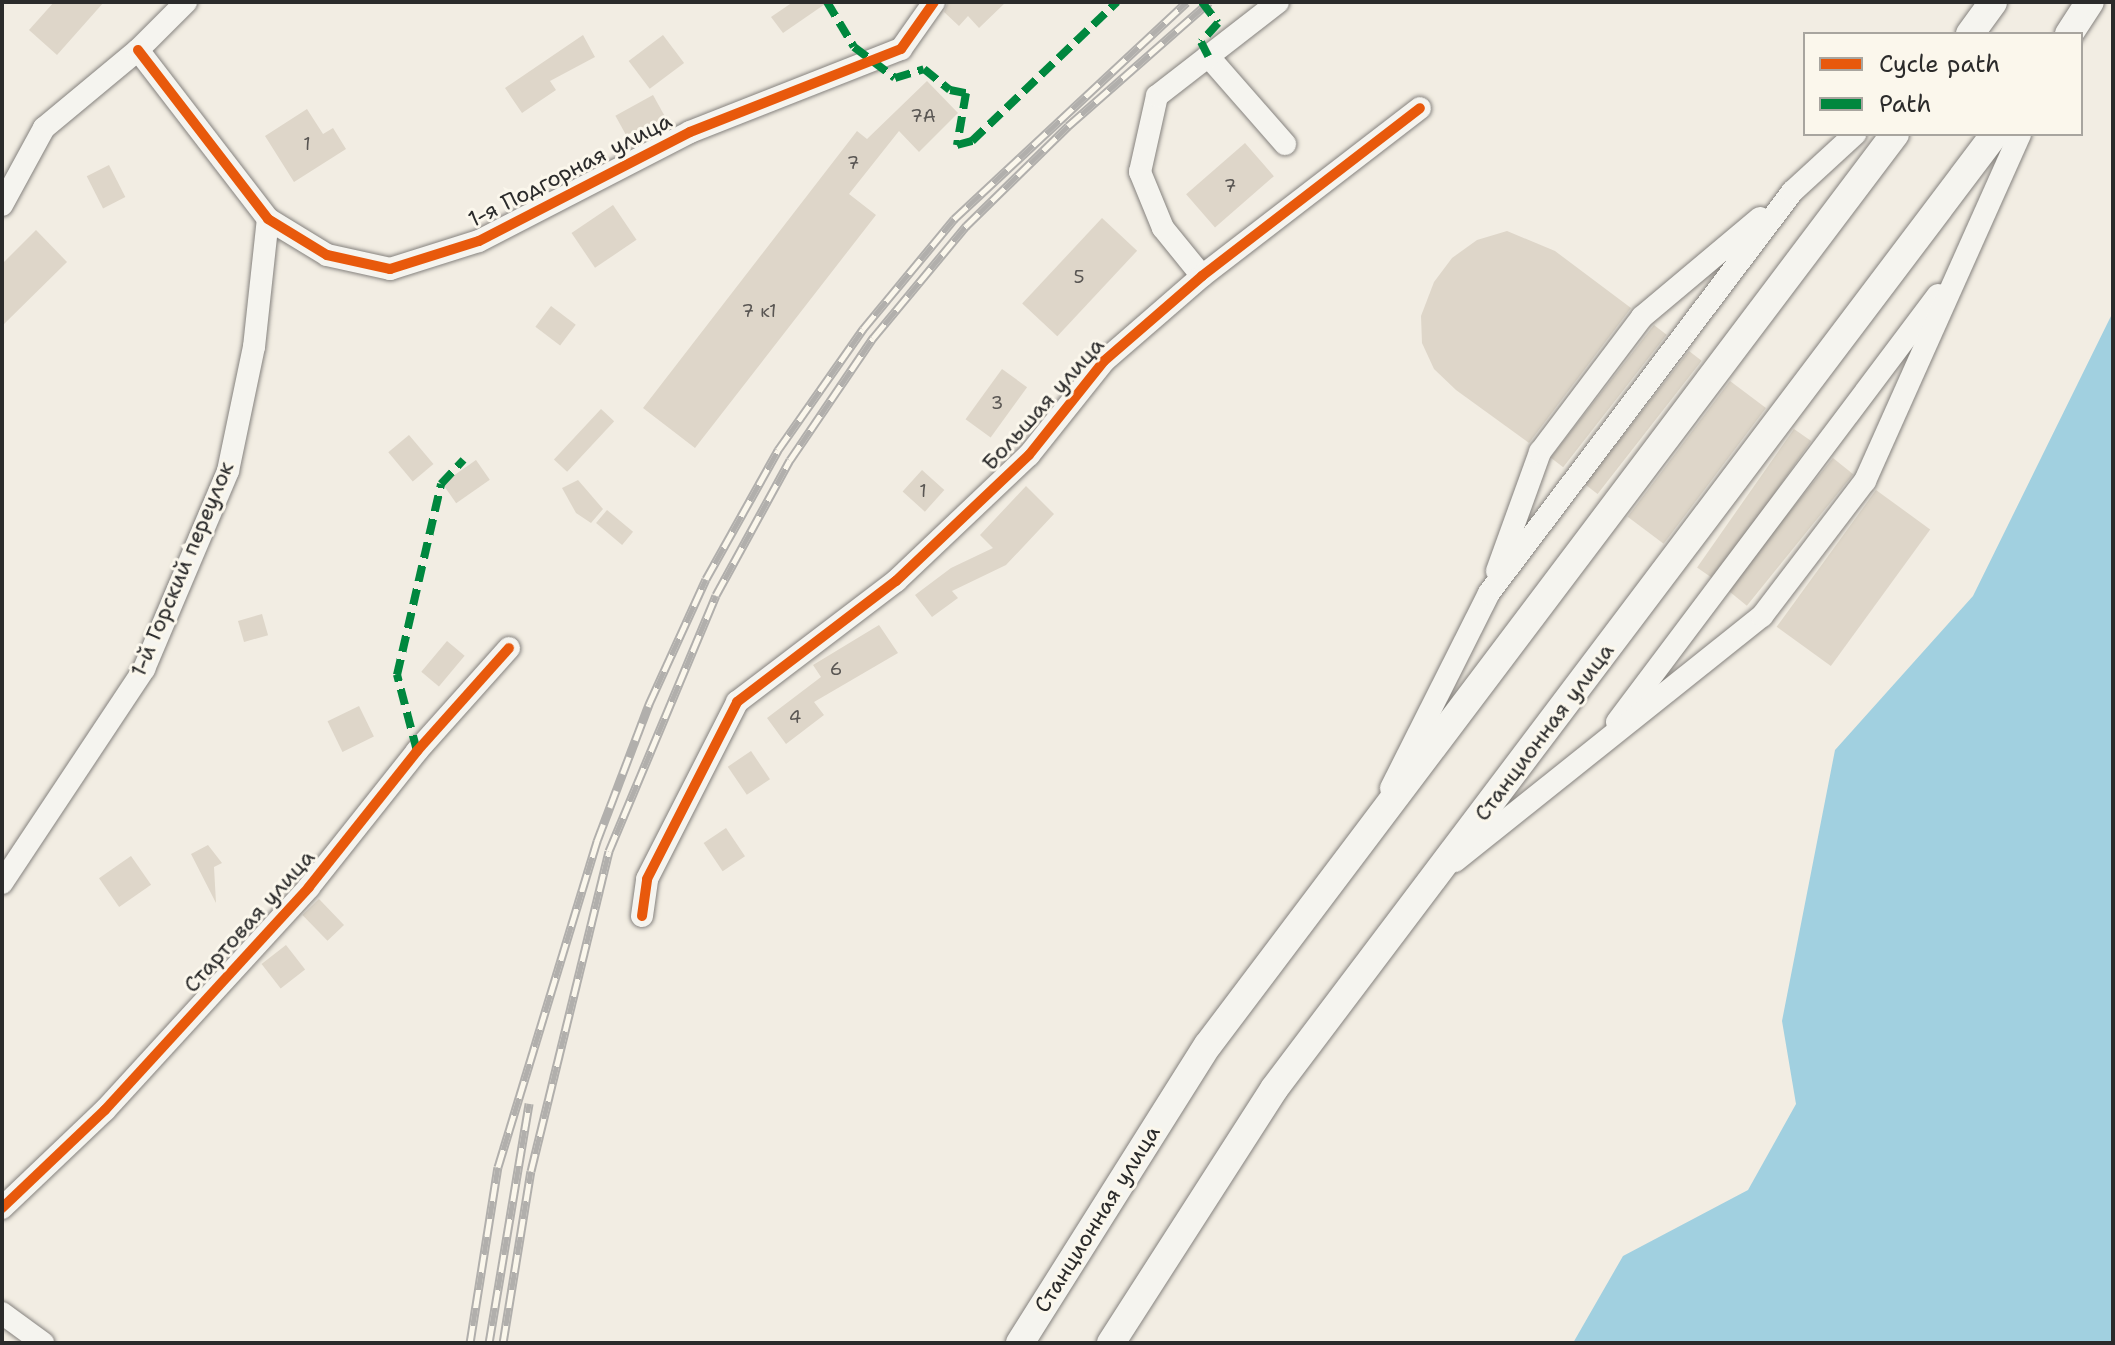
<!DOCTYPE html>
<meta charset="utf-8">
<style>
body{margin:0}
#map{position:relative;width:2115px;height:1345px;overflow:hidden;background:#f2ede3;font-family:"Shantell Sans",sans-serif}
div>[style]{position:absolute}
.water>*{inset:0;background:#a1d0e0}
.building>*{inset:0;background:#ded6c9;transform-origin:0 0}
.roads{filter:drop-shadow(0 0 2px #85827e) drop-shadow(0 0 2px #85827e)}
.minor>*{height:22px;margin:-11px;padding:0 11px;transform-origin:11px;border-radius:11px;background:#f5f4ef}
.major>*{height:28px;margin:-14px;padding:0 14px;transform-origin:14px;border-radius:14px;background:#f5f4ef}
.rail>*{height:9px;margin-top:-4.5px;transform-origin:0;background:repeating-linear-gradient(90deg,#fbf7ec 0 18px,#b1afac 0 36px);box-sizing:border-box;border-block:2px solid #b1afac}
.quiet>*{height:8px;margin-top:-4px;transform-origin:0;background:repeating-linear-gradient(90deg,#00873e 0 16px,transparent 0 24px)}
.cycleway>*{height:10px;margin:-5px;padding:0 5px;transform-origin:5px;border-radius:5px;background:#e8590c}
span{translate:-50% -50%;white-space:nowrap;text-align:center;line-height:1.15;-webkit-text-stroke:6px #fbf7ec;paint-order:stroke}
.number-label{font-size:18px;color:#595653}
.number-label span{-webkit-text-stroke-width:0}
.street-label{font-size:22px;color:#2b2b2b}
.frame{position:absolute;inset:0;border:4px solid #2b2b2b;pointer-events:none}
.legend{position:absolute;left:1803px;top:32px;width:280px;height:104px;box-sizing:border-box;background:#fbf7ec;border:2px solid #a8a59f;margin:0;padding:10px 14px;list-style:none;font-size:24px;color:#2b2b2b}
.legend li{display:flex;align-items:center;gap:16px;height:40px}
.legend b{width:40px;border:2px solid #a8a59f}
</style>
<div id="map">
<div class="water">
<div style="clip-path:polygon(2113px 312px,2113px 1343px,1573px 1343px,1623px 1256px,1748px 1190px,1796px 1104px,1782px 1021px,1835px 750px,1973px 596px)"></div>
</div>
<div class="building">
<div style="clip-path:polygon(54px 2px,104px 2px,57px 55px,29px 30px)"></div>
<div style="clip-path:polygon(793px 2px,828px 2px,783px 33px,771px 17px)"></div>
<div style="clip-path:polygon(948px 2px,1006px 2px,979px 28px,968px 16px,959px 26px,944px 12px)"></div>
<div style="clip-path:polygon(583px 35px,595px 57px,550px 81px,556px 90px,522px 113px,505px 88px)"></div>
<div style="left:663px;top:35px;width:35px;height:43px;rotate:53deg"></div>
<div style="clip-path:polygon(927px 81px,958px 113px,919px 152px,899px 131px,849px 194px,876px 215px,695px 448px,643px 408px,857px 131px,867px 139px)"></div>
<div style="left:653px;top:95px;width:35px;height:43px;rotate:61deg"></div>
<div style="clip-path:polygon(307px 109px,323px 134px,333px 128px,346px 149px,294px 182px,265px 136px)"></div>
<div style="left:1245px;top:143px;width:44px;height:78px;rotate:49deg"></div>
<div style="left:109px;top:165px;width:36px;height:25px;rotate:63deg"></div>
<div style="left:613px;top:205px;width:42px;height:50px;rotate:56deg"></div>
<div style="left:1102px;top:218px;width:48px;height:117px;rotate:43deg"></div>
<div style="clip-path:polygon(36px 230px,67px 262px,2px 326px,2px 264px)"></div>
<div style="clip-path:polygon(1507px 231px,1555px 251px,1631px 308px,1529px 443px,1456px 390px,1434px 369px,1422px 343px,1421px 316px,1434px 282px,1452px 258px,1477px 240px)"></div>
<div style="left:551px;top:306px;width:31px;height:26px;rotate:37deg"></div>
<div style="left:1654px;top:325px;width:16px;height:168px;rotate:38deg"></div>
<div style="left:1689px;top:351px;width:16px;height:169px;rotate:38deg"></div>
<div style="left:1002px;top:369px;width:31px;height:62px;rotate:36deg"></div>
<div style="left:1730px;top:381px;width:45px;height:170px;rotate:37deg"></div>
<div style="left:601px;top:409px;width:18px;height:69px;rotate:43deg"></div>
<div style="left:1794px;top:429px;width:21px;height:169px;rotate:35deg"></div>
<div style="left:409px;top:435px;width:38px;height:27px;rotate:50deg"></div>
<div style="left:1833px;top:458px;width:26px;height:169px;rotate:39deg"></div>
<div style="left:476px;top:460px;width:24px;height:41px;rotate:55deg"></div>
<div style="left:922px;top:470px;width:30px;height:29px;rotate:42deg"></div>
<div style="clip-path:polygon(578px 480px,603px 509px,591px 523px,576px 513px,562px 488px)"></div>
<div style="clip-path:polygon(1026px 486px,1054px 514px,1006px 565px,952px 591px,958px 598px,932px 617px,915px 595px,951px 568px,993px 548px,980px 535px)"></div>
<div style="left:1876px;top:490px;width:67px;height:169px;rotate:36deg"></div>
<div style="left:607px;top:510px;width:34px;height:17px;rotate:40deg"></div>
<div style="left:262px;top:614px;width:22px;height:25px;rotate:74deg"></div>
<div style="clip-path:polygon(879px 625px,898px 653px,814px 702px,824px 715px,786px 744px,767px 718px,821px 677px,813px 665px)"></div>
<div style="left:447px;top:641px;width:23px;height:40px;rotate:40deg"></div>
<div style="left:359px;top:706px;width:34px;height:35px;rotate:64deg"></div>
<div style="left:751px;top:751px;width:34px;height:28px;rotate:56deg"></div>
<div style="left:726px;top:828px;width:34px;height:27px;rotate:56deg"></div>
<div style="clip-path:polygon(208px 845px,222px 863px,214px 867px,216px 903px,191px 854px)"></div>
<div style="left:131px;top:856px;width:35px;height:39px;rotate:55deg"></div>
<div style="left:319px;top:899px;width:36px;height:23px;rotate:46deg"></div>
<div style="left:286px;top:945px;width:31px;height:31px;rotate:52deg"></div>
</div>
<div class="roads">
<div class="minor">
<div style="left:138px;top:50px;width:213px;rotate:52.4deg"></div>
<div style="left:268px;top:219px;width:69px;rotate:31.4deg"></div>
<div style="left:327px;top:255px;width:65px;rotate:12.5deg"></div>
<div style="left:390px;top:269px;width:93px;rotate:-17.5deg"></div>
<div style="left:479px;top:241px;width:237px;rotate:-27.3deg"></div>
<div style="left:690px;top:132px;width:227px;rotate:-21.5deg"></div>
<div style="left:901px;top:49px;width:57px;rotate:-54.9deg"></div>
<div style="left:1208px;top:56px;width:117px;rotate:48.8deg"></div>
<div style="left:2px;top:205px;width:88px;rotate:-61.4deg"></div>
<div style="left:44px;top:128px;width:122px;rotate:-39.7deg"></div>
<div style="left:138px;top:50px;width:68px;rotate:-45deg"></div>
<div style="left:1202px;top:276px;width:62px;rotate:-129.1deg"></div>
<div style="left:1163px;top:228px;width:61px;rotate:-112.3deg"></div>
<div style="left:1140px;top:172px;width:78px;rotate:-77.4deg"></div>
<div style="left:1157px;top:96px;width:153px;rotate:-37.8deg"></div>
<div style="left:1497px;top:571px;width:127px;rotate:-70.1deg"></div>
<div style="left:1540px;top:452px;width:169px;rotate:-52.9deg"></div>
<div style="left:1642px;top:317px;width:154px;rotate:-40deg"></div>
<div style="left:1617px;top:722px;width:534px;rotate:-53.07deg"></div>
<div style="left:1391px;top:788px;width:218px;rotate:-63.3deg"></div>
<div style="left:1489px;top:593px;width:503px;rotate:-52.92deg"></div>
<div style="left:1792px;top:192px;width:86px;rotate:-42.6deg"></div>
<div style="left:1455px;top:861px;width:393px;rotate:-38.6deg"></div>
<div style="left:1762px;top:616px;width:170px;rotate:-52.7deg"></div>
<div style="left:1865px;top:481px;width:380px;rotate:-65.9deg"></div>
<div style="left:2px;top:883px;width:257px;rotate:-56.4deg"></div>
<div style="left:144px;top:669px;width:215px;rotate:-67deg"></div>
<div style="left:228px;top:471px;width:127px;rotate:-78.2deg"></div>
<div style="left:254px;top:347px;width:129px;rotate:-83.8deg"></div>
<div style="left:642px;top:916px;width:37px;rotate:-82deg"></div>
<div style="left:647px;top:879px;width:199px;rotate:-63deg"></div>
<div style="left:737px;top:702px;width:200px;rotate:-37.3deg"></div>
<div style="left:896px;top:581px;width:183px;rotate:-43.5deg"></div>
<div style="left:1029px;top:455px;width:120px;rotate:-51.4deg"></div>
<div style="left:1104px;top:361px;width:130px;rotate:-40.9deg"></div>
<div style="left:1202px;top:276px;width:275px;rotate:-37.6deg"></div>
<div style="left:2px;top:1208px;width:142px;rotate:-43.6deg"></div>
<div style="left:105px;top:1110px;width:302px;rotate:-47.5deg"></div>
<div style="left:309px;top:887px;width:174px;rotate:-51.5deg"></div>
<div style="left:417px;top:751px;width:138px;rotate:-48.2deg"></div>
<div style="left:2px;top:1313px;width:51px;rotate:36.2deg"></div>
</div>
<div class="major">
<div style="left:1970px;top:34px;width:39px;rotate:-54deg"></div>
<div style="left:2069px;top:34px;width:38px;rotate:-57deg"></div>
<div style="left:1020px;top:1343px;width:352px;rotate:-57.8deg"></div>
<div style="left:1208px;top:1045px;width:1141px;rotate:-52.98deg"></div>
<div style="left:1111px;top:1343px;width:302px;rotate:-57.3deg"></div>
<div style="left:1274px;top:1089px;width:1197px;rotate:-52.95deg"></div>
</div>
</div>
<div class="rail">
<div style="left:470px;top:1343px;width:178px;rotate:-81deg"></div>
<div style="left:498px;top:1167px;width:341px;rotate:-73.1deg"></div>
<div style="left:597px;top:841px;width:147px;rotate:-69.2deg"></div>
<div style="left:649px;top:704px;width:137px;rotate:-65.5deg"></div>
<div style="left:706px;top:579px;width:148px;rotate:-60.8deg"></div>
<div style="left:778px;top:450px;width:148px;rotate:-54.9deg"></div>
<div style="left:863px;top:329px;width:143px;rotate:-50.4deg"></div>
<div style="left:954px;top:219px;width:318px;rotate:-43deg"></div>
<div style="left:489px;top:1343px;width:243px;rotate:-80.5deg"></div>
<div style="left:503px;top:1343px;width:174px;rotate:-80.8deg"></div>
<div style="left:531px;top:1171px;width:329px;rotate:-76.3deg"></div>
<div style="left:609px;top:851px;width:277px;rotate:-67.3deg"></div>
<div style="left:716px;top:595px;width:154px;rotate:-61.3deg"></div>
<div style="left:790px;top:460px;width:148px;rotate:-55.8deg"></div>
<div style="left:873px;top:338px;width:146px;rotate:-50.3deg"></div>
<div style="left:966px;top:226px;width:143px;rotate:-44.4deg"></div>
<div style="left:1068px;top:126px;width:188px;rotate:-41.3deg"></div>
</div>
<div class="quiet">
<div style="left:827px;top:2px;width:52px;rotate:59deg"></div>
<div style="left:854px;top:47px;width:51px;rotate:37.1deg"></div>
<div style="left:895px;top:78px;width:30px;rotate:-17deg"></div>
<div style="left:924px;top:69px;width:33px;rotate:39deg"></div>
<div style="left:950px;top:90px;width:16px;rotate:11deg"></div>
<div style="left:966px;top:93px;width:53px;rotate:99.8deg"></div>
<div style="left:957px;top:145px;width:16px;rotate:-15deg"></div>
<div style="left:972px;top:141px;width:201px;rotate:-43.8deg"></div>
<div style="left:1202px;top:2px;width:26px;rotate:53deg"></div>
<div style="left:1218px;top:23px;width:25px;rotate:132deg"></div>
<div style="left:1201px;top:42px;width:16px;rotate:63deg"></div>
<div style="left:417px;top:751px;width:79px;rotate:-104.7deg"></div>
<div style="left:397px;top:675px;width:196px;rotate:-77deg"></div>
<div style="left:441px;top:484px;width:33px;rotate:-47deg"></div>
</div>
<div class="cycleway">
<div style="left:138px;top:50px;width:213px;rotate:52.4deg"></div>
<div style="left:268px;top:219px;width:69px;rotate:31.4deg"></div>
<div style="left:327px;top:255px;width:65px;rotate:12.5deg"></div>
<div style="left:390px;top:269px;width:93px;rotate:-17.5deg"></div>
<div style="left:479px;top:241px;width:237px;rotate:-27.3deg"></div>
<div style="left:690px;top:132px;width:227px;rotate:-21.5deg"></div>
<div style="left:901px;top:49px;width:57px;rotate:-54.9deg"></div>
<div style="left:642px;top:916px;width:37px;rotate:-82deg"></div>
<div style="left:647px;top:879px;width:199px;rotate:-63deg"></div>
<div style="left:737px;top:702px;width:200px;rotate:-37.3deg"></div>
<div style="left:896px;top:581px;width:183px;rotate:-43.5deg"></div>
<div style="left:1029px;top:455px;width:120px;rotate:-51.4deg"></div>
<div style="left:1104px;top:361px;width:130px;rotate:-40.9deg"></div>
<div style="left:1202px;top:276px;width:275px;rotate:-37.6deg"></div>
<div style="left:2px;top:1208px;width:142px;rotate:-43.6deg"></div>
<div style="left:105px;top:1110px;width:302px;rotate:-47.5deg"></div>
<div style="left:309px;top:887px;width:174px;rotate:-51.5deg"></div>
<div style="left:417px;top:751px;width:138px;rotate:-48.2deg"></div>
</div>
<div class="number-label">
<span style="left:923px;top:116px">7А</span>
<span style="left:307px;top:144px">1</span>
<span style="left:853px;top:163px">7</span>
<span style="left:1230px;top:186px">7</span>
<span style="left:1079px;top:277px">5</span>
<span style="left:759px;top:311px">7 к1</span>
<span style="left:997px;top:403px">3</span>
<span style="left:923px;top:491px">1</span>
<span style="left:836px;top:669px">6</span>
<span style="left:795px;top:717px">4</span>
</div>
<div class="street-label">
<span style="left:570px;top:170px;rotate:-27deg">1-я Подгорная улица</span>
<span style="left:1043px;top:404px;rotate:-48deg">Большая улица</span>
<span style="left:182px;top:569px;rotate:-67deg">1-й Горский переулок</span>
<span style="left:1544px;top:732px;rotate:-53deg">Станционная улица</span>
<span style="left:249px;top:921px;rotate:-48deg">Стартовая улица</span>
<span style="left:1097px;top:1219px;rotate:-58deg">Станционная улица</span>
</div>
<div class="frame"></div>
<ul class="legend">
<li><b style="height:10px;background:#e8590c"></b>Cycle path</li>
<li><b style="height:10px;background:#00873e"></b>Path</li>
</ul>
</div>
